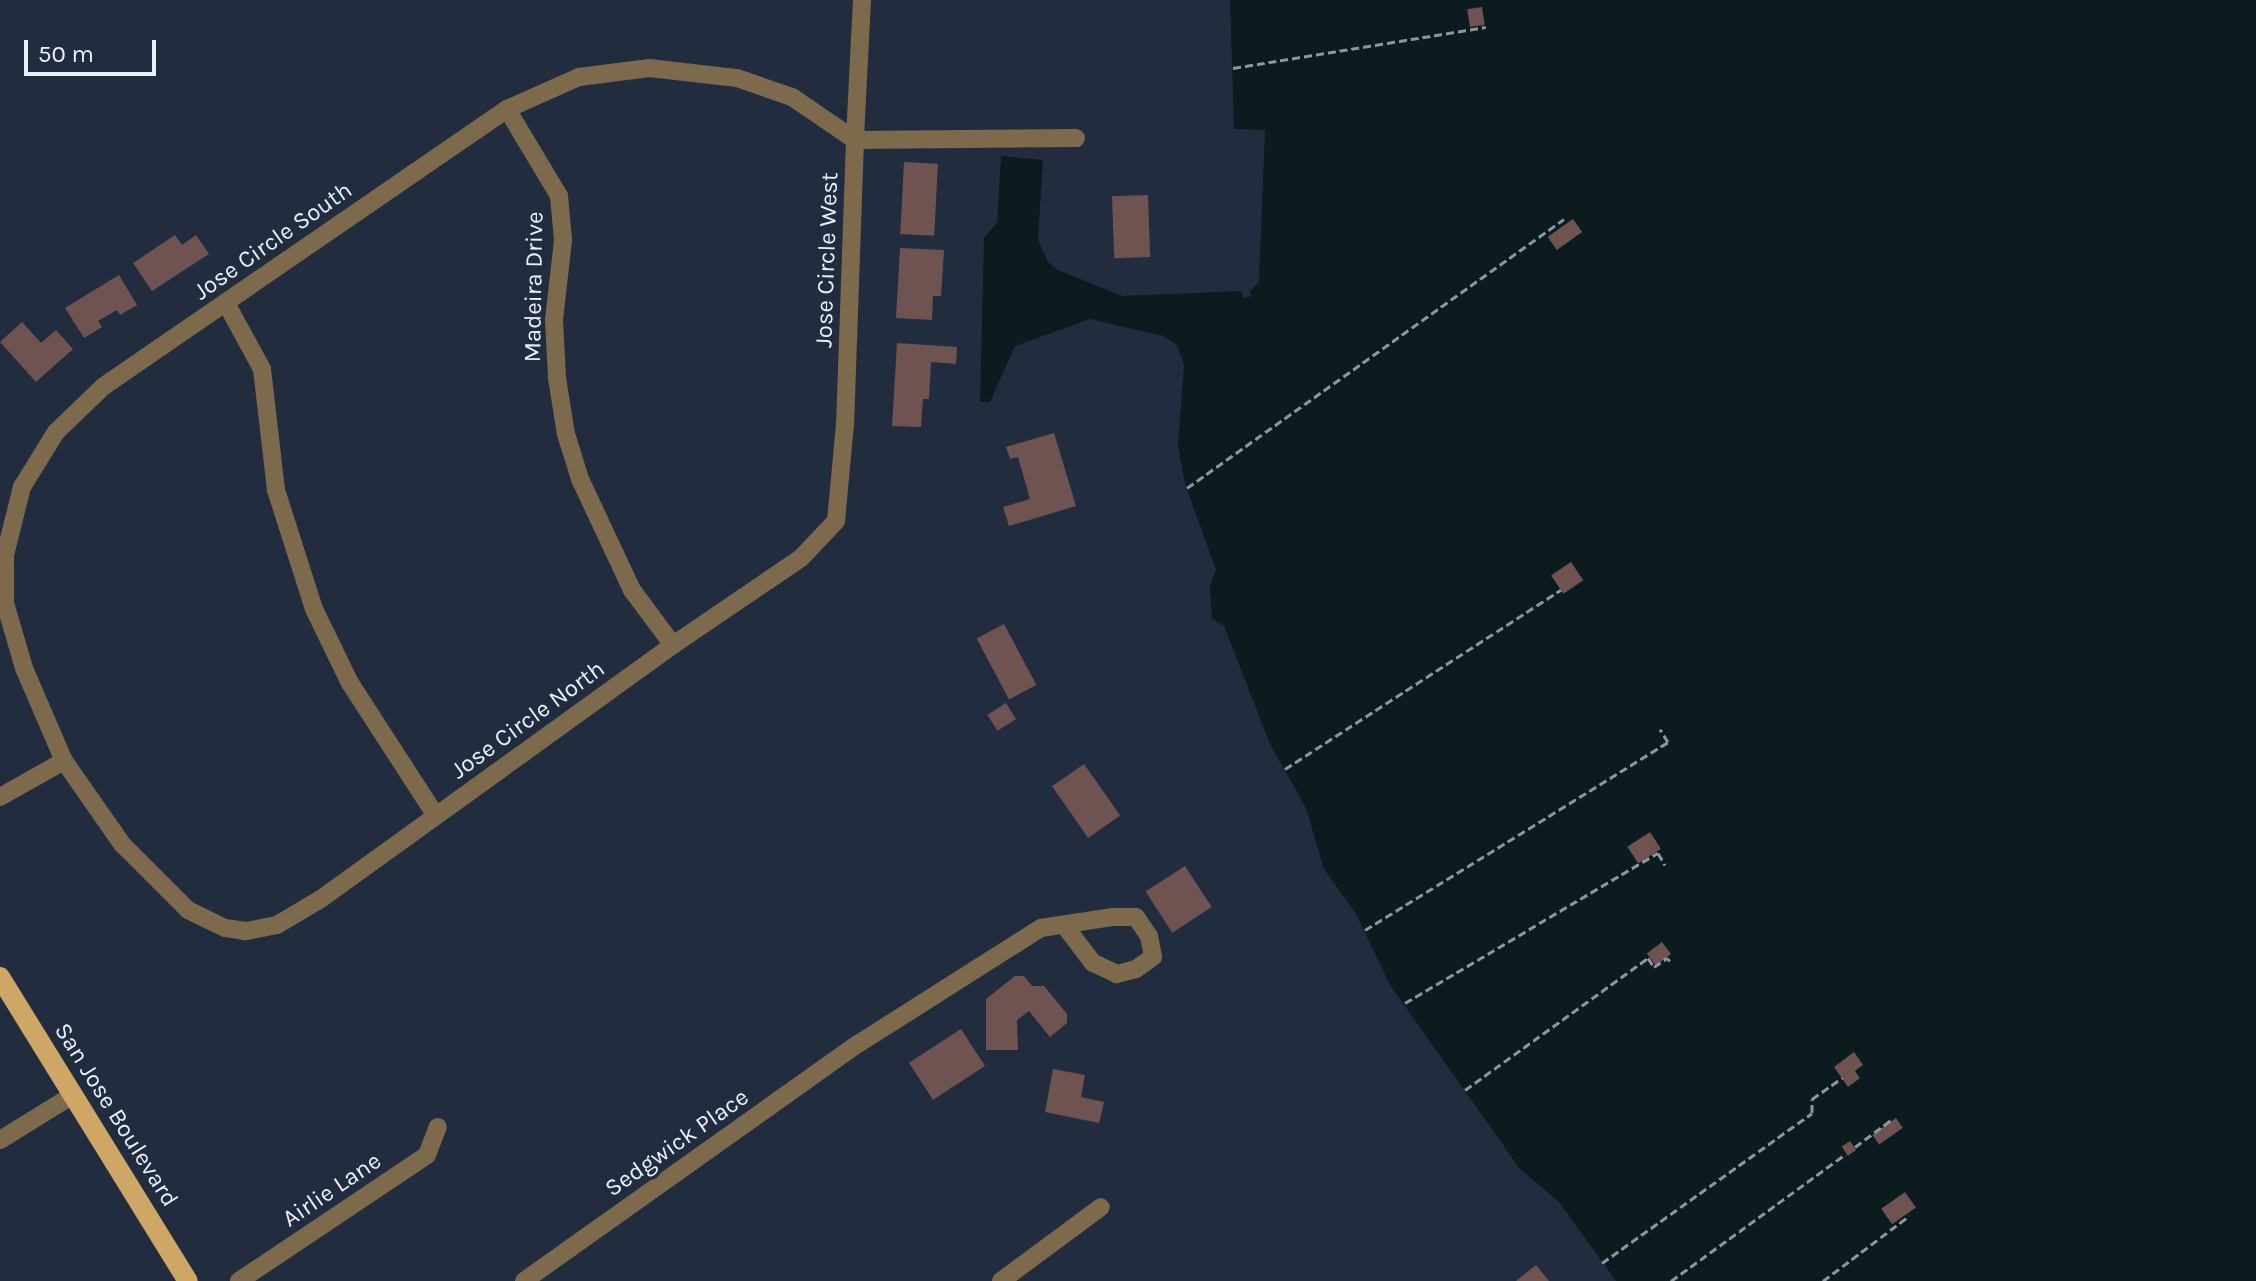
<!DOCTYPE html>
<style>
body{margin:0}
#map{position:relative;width:2256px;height:1281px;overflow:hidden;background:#212d3f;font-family:Karla,sans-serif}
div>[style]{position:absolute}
.water>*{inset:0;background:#0b1b1e}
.building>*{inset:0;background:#6f5351;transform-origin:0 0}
.path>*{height:3px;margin-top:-1.5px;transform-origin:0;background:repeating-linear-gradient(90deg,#8b95a4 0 8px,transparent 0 12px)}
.minor>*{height:18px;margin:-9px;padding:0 9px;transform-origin:9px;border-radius:9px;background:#7d6a4c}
.major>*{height:20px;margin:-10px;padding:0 10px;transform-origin:10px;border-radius:10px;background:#cea766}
span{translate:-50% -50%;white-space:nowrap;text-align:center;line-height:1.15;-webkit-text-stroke:7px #212d3f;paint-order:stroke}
.street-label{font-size:24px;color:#e8f0fc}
.scale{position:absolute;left:24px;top:40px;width:132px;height:36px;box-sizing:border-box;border:4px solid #e8f0fc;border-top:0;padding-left:10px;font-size:24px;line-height:28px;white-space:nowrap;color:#e8f0fc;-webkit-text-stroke:6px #212d3f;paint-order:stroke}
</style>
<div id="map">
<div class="water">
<div style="clip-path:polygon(1230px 0,2256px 0,2256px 1281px,1616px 1281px,1559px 1202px,1520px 1169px,1390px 985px,1355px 912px,1324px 869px,1306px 808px,1270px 744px,1224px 626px,1212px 619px,1210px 586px,1216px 570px,1185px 484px,1178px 445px,1184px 365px,1177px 345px,1163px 336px,1090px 319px,1015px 346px,990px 402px,980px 402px,984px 238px,997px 223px,1001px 156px,1043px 160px,1038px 240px,1048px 262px,1058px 270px,1122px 296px,1242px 291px,1243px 298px,1251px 296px,1250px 291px,1259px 282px,1265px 130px,1234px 129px)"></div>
</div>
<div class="building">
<div style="left:1482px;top:7px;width:18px;height:15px;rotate:81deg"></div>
<div style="left:904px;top:162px;width:34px;height:72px;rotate:3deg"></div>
<div style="left:1148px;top:195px;width:62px;height:36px;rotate:88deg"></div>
<div style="left:1573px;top:219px;width:16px;height:31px;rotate:55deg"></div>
<div style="clip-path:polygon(175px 235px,182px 245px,196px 235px,209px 254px,152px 291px,133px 263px)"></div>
<div style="clip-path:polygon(900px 248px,944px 250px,941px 296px,933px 296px,932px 320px,896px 318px)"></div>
<div style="clip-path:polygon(119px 275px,137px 305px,120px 315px,117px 310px,98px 321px,102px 327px,84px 338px,65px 308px)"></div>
<div style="clip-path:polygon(22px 322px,41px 343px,56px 330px,73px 349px,36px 382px,0 342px)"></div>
<div style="clip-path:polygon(897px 343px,957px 347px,956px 364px,931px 362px,929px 399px,923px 399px,921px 427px,892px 426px)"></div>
<div style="clip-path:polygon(1054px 433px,1076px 506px,1009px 526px,1003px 507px,1030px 499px,1018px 457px,1010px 459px,1006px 447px)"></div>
<div style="left:1571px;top:562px;width:22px;height:24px;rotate:56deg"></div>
<div style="left:1004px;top:624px;width:69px;height:31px;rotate:62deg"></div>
<div style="left:1006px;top:703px;width:19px;height:22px;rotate:58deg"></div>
<div style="left:1084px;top:764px;width:63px;height:39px;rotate:55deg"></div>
<div style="left:1650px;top:832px;width:20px;height:27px;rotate:57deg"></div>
<div style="left:1185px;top:866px;width:49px;height:47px;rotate:57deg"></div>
<div style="left:1662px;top:942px;width:15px;height:19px;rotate:53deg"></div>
<div style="clip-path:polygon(1015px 976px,1024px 976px,1032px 986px,1044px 986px,1067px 1014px,1067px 1023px,1050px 1037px,1029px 1011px,1017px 1020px,1018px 1050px,986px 1050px,986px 999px)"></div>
<div style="left:961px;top:1029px;width:44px;height:62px;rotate:57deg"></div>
<div style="clip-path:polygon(1854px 1052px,1863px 1065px,1855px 1071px,1860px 1078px,1848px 1087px,1834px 1067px)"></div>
<div style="clip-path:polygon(1053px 1069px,1085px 1075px,1081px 1097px,1104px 1102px,1099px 1123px,1045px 1112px)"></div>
<div style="left:1896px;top:1118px;width:12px;height:29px;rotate:55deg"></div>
<div style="left:1850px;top:1141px;width:11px;height:10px;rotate:56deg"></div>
<div style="left:1905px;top:1192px;width:19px;height:29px;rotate:55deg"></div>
<div style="clip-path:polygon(1536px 1265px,1549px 1281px,1516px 1281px)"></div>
</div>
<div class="path">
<div style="left:1233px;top:68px;width:256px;rotate:-9.2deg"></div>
<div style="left:1187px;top:488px;width:463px;rotate:-35.5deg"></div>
<div style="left:1285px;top:769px;width:329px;rotate:-33deg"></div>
<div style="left:1365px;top:930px;width:357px;rotate:-31.8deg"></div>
<div style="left:1668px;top:742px;width:15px;rotate:-122deg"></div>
<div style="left:1405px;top:1003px;width:294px;rotate:-30.7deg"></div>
<div style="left:1658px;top:853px;width:14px;rotate:60deg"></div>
<div style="left:1465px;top:1090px;width:226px;rotate:-35.8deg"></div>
<div style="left:1648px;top:958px;width:11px;rotate:56deg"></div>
<div style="left:1654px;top:967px;width:16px;rotate:-35deg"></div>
<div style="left:1667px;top:958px;width:4px;rotate:45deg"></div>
<div style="left:1855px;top:1147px;width:45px;rotate:-36.9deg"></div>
<div style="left:1602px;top:1263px;width:258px;rotate:-35.5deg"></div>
<div style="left:1812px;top:1113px;width:14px;rotate:-90deg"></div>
<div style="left:1812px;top:1099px;width:37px;rotate:-35deg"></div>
<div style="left:1671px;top:1281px;width:216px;rotate:-36deg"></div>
<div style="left:1823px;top:1281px;width:108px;rotate:-37.1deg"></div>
</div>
<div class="minor">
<div style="left:862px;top:0;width:140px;rotate:92.9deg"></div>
<div style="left:855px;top:140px;width:284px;rotate:92deg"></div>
<div style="left:845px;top:424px;width:97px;rotate:95.3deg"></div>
<div style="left:836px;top:521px;width:51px;rotate:133.4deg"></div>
<div style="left:801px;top:558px;width:155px;rotate:145.8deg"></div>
<div style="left:673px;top:645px;width:436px;rotate:144.2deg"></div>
<div style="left:319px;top:900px;width:49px;rotate:149.2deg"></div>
<div style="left:277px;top:925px;width:33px;rotate:169deg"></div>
<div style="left:245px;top:931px;width:20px;rotate:-171deg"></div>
<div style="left:225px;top:928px;width:41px;rotate:-154.1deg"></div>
<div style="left:188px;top:910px;width:93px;rotate:-135deg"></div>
<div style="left:122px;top:844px;width:101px;rotate:-124.9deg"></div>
<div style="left:64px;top:761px;width:101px;rotate:-113.3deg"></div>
<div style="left:24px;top:668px;width:68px;rotate:-106.3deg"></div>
<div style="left:5px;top:603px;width:48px;rotate:-90deg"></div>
<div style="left:5px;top:555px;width:70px;rotate:-76deg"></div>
<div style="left:22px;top:487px;width:65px;rotate:-58.3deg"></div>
<div style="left:56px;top:432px;width:66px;rotate:-43.8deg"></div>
<div style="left:104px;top:386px;width:489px;rotate:-34.5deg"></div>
<div style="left:507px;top:109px;width:79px;rotate:-24deg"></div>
<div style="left:579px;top:77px;width:71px;rotate:-7.3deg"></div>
<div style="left:649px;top:68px;width:89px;rotate:6.5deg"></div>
<div style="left:737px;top:78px;width:58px;rotate:19.1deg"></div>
<div style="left:792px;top:97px;width:76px;rotate:34.3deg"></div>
<div style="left:855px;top:140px;width:221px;rotate:-0.5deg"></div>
<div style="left:507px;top:109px;width:101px;rotate:59.1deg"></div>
<div style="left:559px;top:196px;width:44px;rotate:84.8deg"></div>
<div style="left:563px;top:240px;width:81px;rotate:96.4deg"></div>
<div style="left:554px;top:320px;width:58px;rotate:87deg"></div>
<div style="left:557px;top:378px;width:57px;rotate:80.9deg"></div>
<div style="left:566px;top:434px;width:47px;rotate:72.7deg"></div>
<div style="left:580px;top:479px;width:123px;rotate:64.9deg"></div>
<div style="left:632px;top:590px;width:69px;rotate:53.3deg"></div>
<div style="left:226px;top:303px;width:75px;rotate:61.4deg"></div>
<div style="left:262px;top:369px;width:122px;rotate:83.4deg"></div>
<div style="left:276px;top:490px;width:125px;rotate:72.3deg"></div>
<div style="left:314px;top:609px;width:82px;rotate:64.1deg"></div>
<div style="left:350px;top:683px;width:158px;rotate:57.1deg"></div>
<div style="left:0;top:797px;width:73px;rotate:-29.4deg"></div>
<div style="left:0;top:1140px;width:86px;rotate:-31.7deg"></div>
<div style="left:239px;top:1281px;width:226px;rotate:-33.8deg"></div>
<div style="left:427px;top:1155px;width:30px;rotate:-69deg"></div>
<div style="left:524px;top:1281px;width:410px;rotate:-35.4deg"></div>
<div style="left:858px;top:1044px;width:217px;rotate:-32.4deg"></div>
<div style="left:1041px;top:928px;width:73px;rotate:-8.7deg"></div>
<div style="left:1113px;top:917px;width:23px"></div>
<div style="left:1136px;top:917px;width:23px;rotate:56deg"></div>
<div style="left:1149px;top:936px;width:21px;rotate:79deg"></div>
<div style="left:1153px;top:957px;width:21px;rotate:145deg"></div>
<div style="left:1136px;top:969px;width:20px;rotate:165deg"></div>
<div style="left:1117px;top:974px;width:26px;rotate:-155deg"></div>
<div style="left:1093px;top:963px;width:48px;rotate:-127.3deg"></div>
<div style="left:1001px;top:1281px;width:124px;rotate:-36.5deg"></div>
</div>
<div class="major">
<div style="left:0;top:977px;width:357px;rotate:58.3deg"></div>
</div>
<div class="street-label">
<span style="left:273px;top:241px;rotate:-35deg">Jose Circle South</span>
<span style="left:827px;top:260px;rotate:-88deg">Jose Circle West</span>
<span style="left:534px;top:287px;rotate:-89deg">Madeira Drive</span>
<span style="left:528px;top:720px;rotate:-36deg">Jose Circle North</span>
<span style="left:116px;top:1115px;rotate:58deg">San Jose Boulevard</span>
<span style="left:677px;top:1143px;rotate:-35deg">Sedgwick Place</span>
<span style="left:332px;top:1190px;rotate:-34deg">Airlie Lane</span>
</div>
<div class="scale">50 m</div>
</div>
